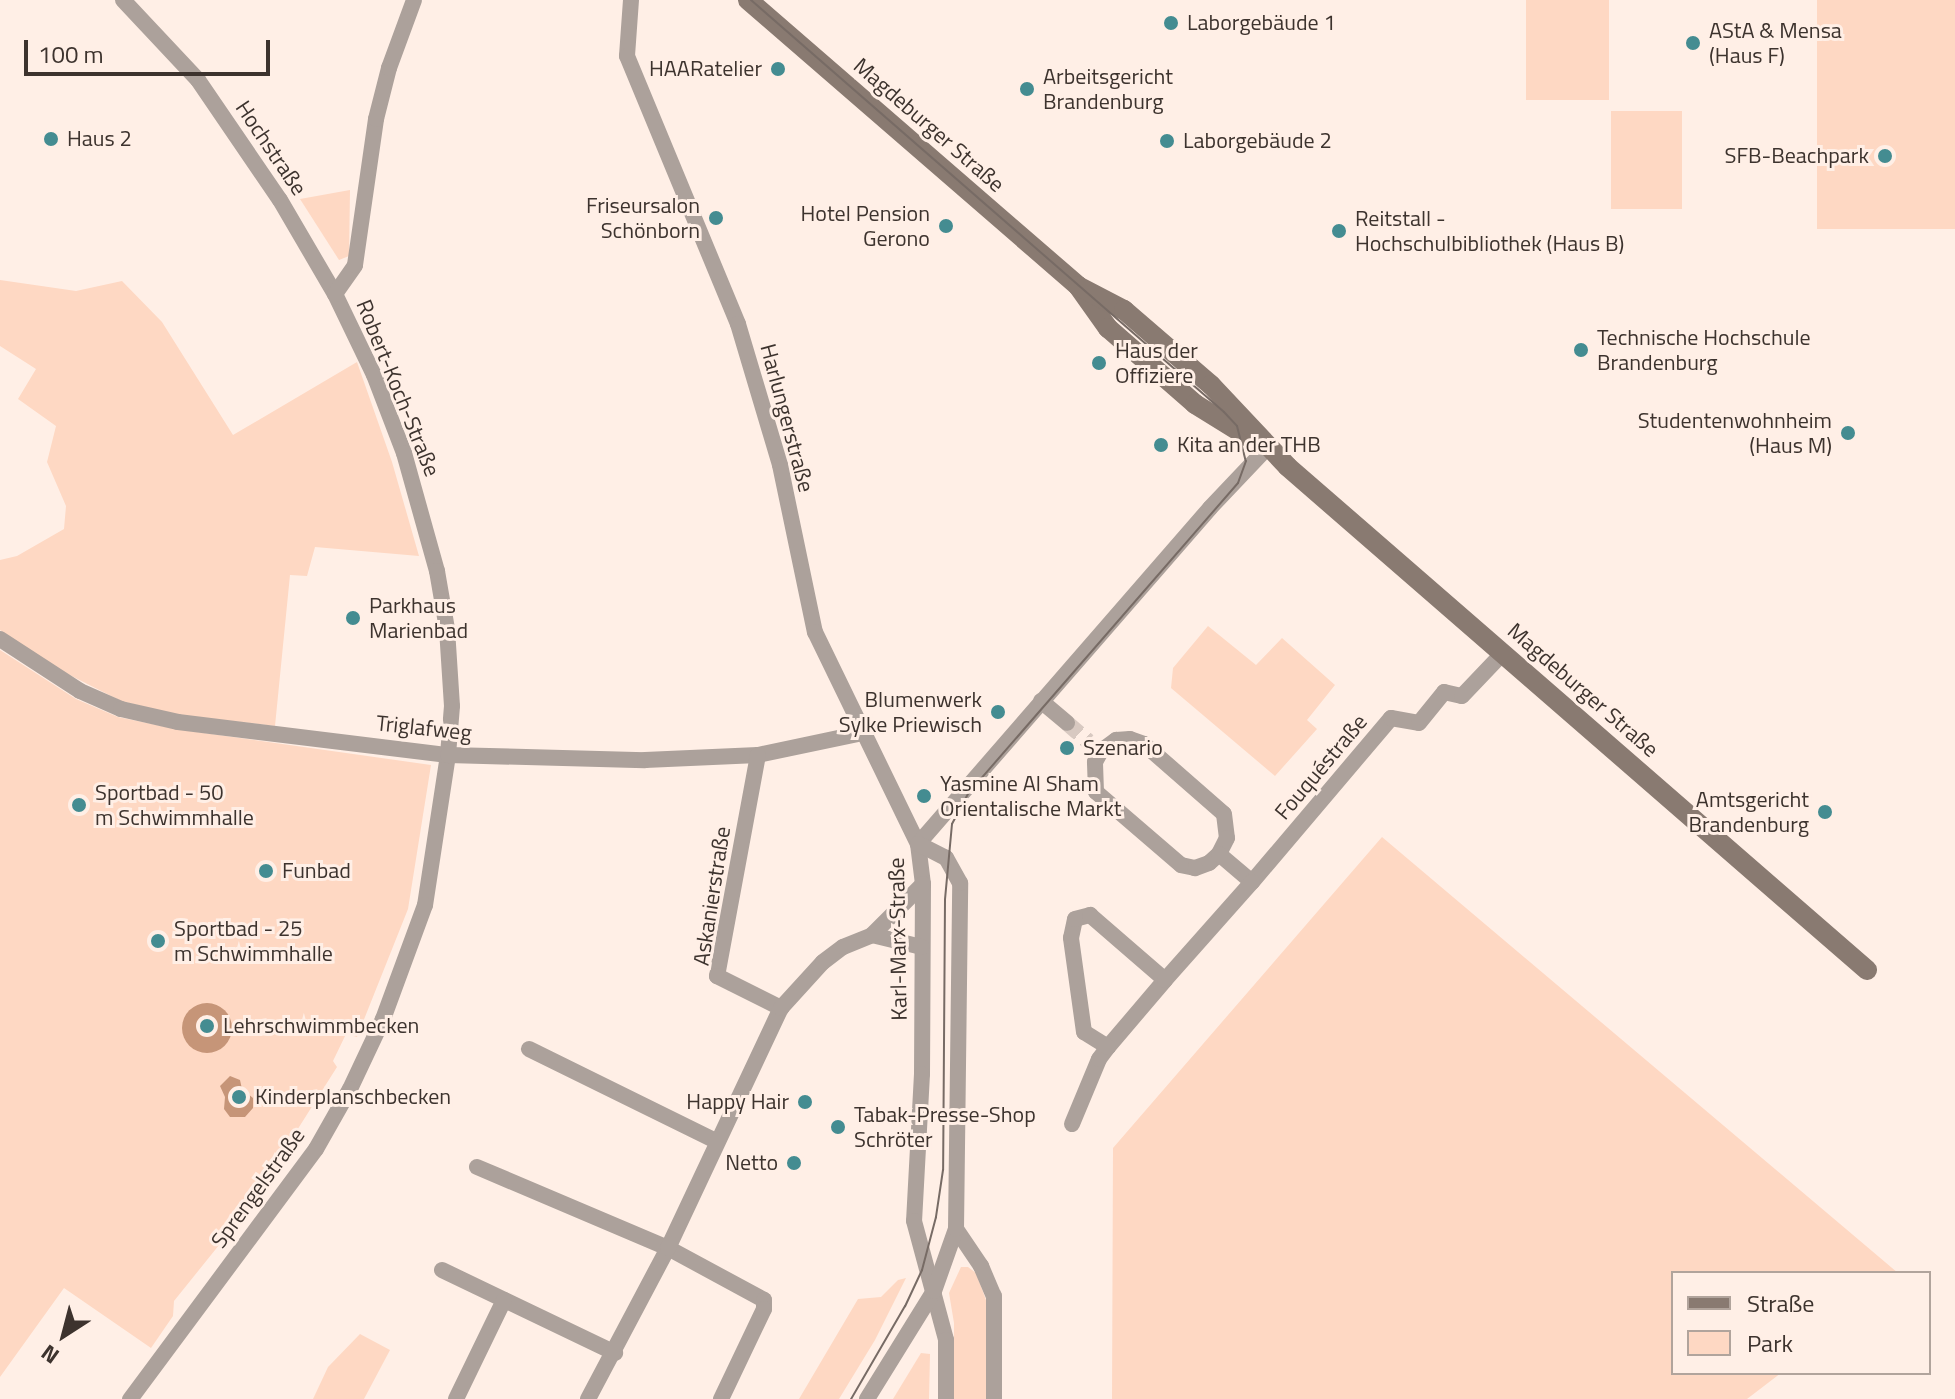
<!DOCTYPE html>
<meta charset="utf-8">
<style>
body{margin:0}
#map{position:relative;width:1955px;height:1399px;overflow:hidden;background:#ffefe6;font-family:"Titillium Web",sans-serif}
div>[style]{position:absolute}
.green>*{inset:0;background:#fed8c3;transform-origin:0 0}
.water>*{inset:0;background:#c69578}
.round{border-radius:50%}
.street-tunnel>*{height:16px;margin-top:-8px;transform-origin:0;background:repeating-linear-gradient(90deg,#d8c9c1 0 16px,transparent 0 24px)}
.street>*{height:16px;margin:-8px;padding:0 8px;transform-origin:8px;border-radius:8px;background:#aca19b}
.secondary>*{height:20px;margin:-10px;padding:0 10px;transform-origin:10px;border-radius:10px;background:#897a71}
.tram>*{height:2px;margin:-1px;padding:0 1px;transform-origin:1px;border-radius:1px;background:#776b65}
.dots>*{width:22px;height:22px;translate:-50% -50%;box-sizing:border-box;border:4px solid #ffefe6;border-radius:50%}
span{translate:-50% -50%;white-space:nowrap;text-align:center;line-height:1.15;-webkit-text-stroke:6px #ffefe6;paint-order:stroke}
.poi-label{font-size:22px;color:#3d332e}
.left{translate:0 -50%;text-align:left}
.right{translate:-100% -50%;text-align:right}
.street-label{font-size:22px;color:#3d332e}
.legend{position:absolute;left:1671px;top:1271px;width:260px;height:104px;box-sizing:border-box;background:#ffefe6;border:2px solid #b1a49c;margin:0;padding:10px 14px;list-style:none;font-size:24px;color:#3d332e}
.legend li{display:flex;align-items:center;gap:16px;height:40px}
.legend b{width:40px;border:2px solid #b1a49c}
.north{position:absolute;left:24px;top:1295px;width:80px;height:80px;-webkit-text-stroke:6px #ffefe6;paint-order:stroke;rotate:216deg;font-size:22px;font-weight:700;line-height:32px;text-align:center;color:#3d332e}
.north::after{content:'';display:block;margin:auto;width:28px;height:36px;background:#3d332e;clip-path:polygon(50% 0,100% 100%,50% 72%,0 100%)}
.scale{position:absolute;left:24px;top:40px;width:246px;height:36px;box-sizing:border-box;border:4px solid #3d332e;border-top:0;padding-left:10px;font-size:24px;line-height:28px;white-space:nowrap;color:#3d332e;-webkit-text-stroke:6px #ffefe6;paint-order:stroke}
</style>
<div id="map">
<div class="green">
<div style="left:1526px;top:0;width:83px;height:100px"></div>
<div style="left:1817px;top:0;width:138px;height:229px"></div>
<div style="left:1611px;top:111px;width:71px;height:98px"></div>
<div style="clip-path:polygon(350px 190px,349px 256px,339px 260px,300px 199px)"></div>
<div style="clip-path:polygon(0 280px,76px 291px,122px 281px,162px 322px,233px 435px,357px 362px,392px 462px,419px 556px,315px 547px,307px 576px,290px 575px,275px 726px,178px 715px,121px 701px,44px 662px,0 630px,0 560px,17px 556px,64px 529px,66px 506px,47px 462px,56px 426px,18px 399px,36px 369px,0 346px)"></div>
<div style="clip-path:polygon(1208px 626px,1256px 665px,1282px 638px,1335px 685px,1307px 720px,1317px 729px,1275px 776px,1171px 688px,1173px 668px)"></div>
<div style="clip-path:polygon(0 650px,76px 699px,118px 717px,176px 729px,431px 765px,408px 909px,357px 1037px,346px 1034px,333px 1061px,337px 1067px,244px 1214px,174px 1301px,173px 1316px,151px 1348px,64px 1288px,0 1377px)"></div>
<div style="clip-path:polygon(1382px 837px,1898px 1273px,1673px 1273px,1673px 1373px,1781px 1373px,1747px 1399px,1112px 1399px,1113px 1148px)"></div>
<div style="clip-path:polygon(961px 1267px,968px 1267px,976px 1273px,986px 1300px,987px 1399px,954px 1399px,954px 1323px,949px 1293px)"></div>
<div style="clip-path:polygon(906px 1278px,875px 1340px,839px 1399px,799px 1399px,858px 1299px,881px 1297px,898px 1280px)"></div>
<div style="clip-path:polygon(360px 1334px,390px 1350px,364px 1399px,313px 1399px,328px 1367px)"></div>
<div style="clip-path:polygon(921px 1353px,930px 1354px,929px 1399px,893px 1399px)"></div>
</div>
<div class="water">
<div class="round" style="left:182px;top:1003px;width:50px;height:50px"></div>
<div style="clip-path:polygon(230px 1076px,240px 1080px,242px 1089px,253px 1098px,253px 1108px,245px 1117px,230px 1117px,224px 1109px,225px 1097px,220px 1086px)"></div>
</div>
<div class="street-tunnel">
<div style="left:1067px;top:723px;width:28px;rotate:41deg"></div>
</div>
<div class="street">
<div style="left:123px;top:0;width:110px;rotate:46.8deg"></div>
<div style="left:198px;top:80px;width:145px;rotate:55.7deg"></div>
<div style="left:280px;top:200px;width:109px;rotate:59.7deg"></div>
<div style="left:335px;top:294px;width:90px;rotate:64.3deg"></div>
<div style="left:374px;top:375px;width:84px;rotate:69deg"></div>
<div style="left:404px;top:453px;width:123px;rotate:74.4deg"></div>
<div style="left:437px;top:571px;width:59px;rotate:80.2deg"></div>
<div style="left:447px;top:629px;width:77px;rotate:86.3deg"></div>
<div style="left:452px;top:706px;width:49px;rotate:94.7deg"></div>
<div style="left:448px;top:755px;width:152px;rotate:98.7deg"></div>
<div style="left:425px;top:905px;width:121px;rotate:110.2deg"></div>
<div style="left:383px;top:1019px;width:77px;rotate:115.2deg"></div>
<div style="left:350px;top:1089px;width:69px;rotate:119.5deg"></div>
<div style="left:316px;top:1149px;width:312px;rotate:126.6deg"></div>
<div style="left:631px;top:0;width:56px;rotate:94.1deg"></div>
<div style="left:627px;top:56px;width:290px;rotate:67.5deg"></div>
<div style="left:738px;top:324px;width:147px;rotate:73.4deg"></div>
<div style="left:780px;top:465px;width:171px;rotate:78.2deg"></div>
<div style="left:815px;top:632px;width:236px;rotate:64.1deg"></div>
<div style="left:918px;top:844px;width:40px;rotate:82.9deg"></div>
<div style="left:923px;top:884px;width:190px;rotate:90.3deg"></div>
<div style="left:922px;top:1074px;width:147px;rotate:93.1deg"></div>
<div style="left:914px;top:1221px;width:123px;rotate:74.9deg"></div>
<div style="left:946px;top:1340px;width:59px;rotate:90deg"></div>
<div style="left:335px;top:294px;width:35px;rotate:-55deg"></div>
<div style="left:355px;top:265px;width:148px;rotate:-81.8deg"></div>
<div style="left:376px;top:119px;width:53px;rotate:-75.7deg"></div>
<div style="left:389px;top:68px;width:72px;rotate:-69.8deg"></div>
<div style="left:0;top:639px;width:95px;rotate:33deg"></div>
<div style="left:80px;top:691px;width:45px;rotate:23.7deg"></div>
<div style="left:121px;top:709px;width:58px;rotate:12.8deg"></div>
<div style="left:178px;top:722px;width:272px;rotate:7deg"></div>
<div style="left:448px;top:755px;width:197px;rotate:1.5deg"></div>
<div style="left:645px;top:760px;width:113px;rotate:-2.5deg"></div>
<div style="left:758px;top:755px;width:106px;rotate:-11.9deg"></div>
<div style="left:1041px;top:701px;width:34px;rotate:40deg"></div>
<div style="left:1130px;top:739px;width:15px;rotate:20deg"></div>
<div style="left:1144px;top:744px;width:106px;rotate:41.2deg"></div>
<div style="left:1224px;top:814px;width:24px;rotate:83deg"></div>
<div style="left:1227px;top:838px;width:18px;rotate:117deg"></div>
<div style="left:1219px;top:854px;width:13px;rotate:138deg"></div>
<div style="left:1209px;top:863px;width:15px;rotate:160deg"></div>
<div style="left:1195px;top:868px;width:14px;rotate:-168deg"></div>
<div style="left:1181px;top:865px;width:112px;rotate:-139.3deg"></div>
<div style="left:1096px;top:792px;width:30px;rotate:-92deg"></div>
<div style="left:1095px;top:762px;width:13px;rotate:-61deg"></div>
<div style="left:1101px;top:751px;width:19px;rotate:-36deg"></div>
<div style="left:1116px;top:740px;width:14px;rotate:-4deg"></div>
<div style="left:758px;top:755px;width:225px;rotate:100.5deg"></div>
<div style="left:717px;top:976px;width:72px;rotate:26.6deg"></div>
<div style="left:918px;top:844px;width:445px;rotate:-49deg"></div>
<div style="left:1210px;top:508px;width:83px;rotate:-46.5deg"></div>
<div style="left:1219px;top:854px;width:43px;rotate:40.3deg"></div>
<div style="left:1252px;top:882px;width:215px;rotate:-49.7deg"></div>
<div style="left:1391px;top:718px;width:28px;rotate:10deg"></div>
<div style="left:1419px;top:723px;width:40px;rotate:-51deg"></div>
<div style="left:1444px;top:692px;width:18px;rotate:13deg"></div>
<div style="left:1462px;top:696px;width:58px;rotate:-46.4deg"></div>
<div style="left:872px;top:935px;width:51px;rotate:13.5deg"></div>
<div style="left:1108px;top:1047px;width:88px;rotate:-49.6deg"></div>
<div style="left:529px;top:1049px;width:208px;rotate:26.2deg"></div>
<div style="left:1072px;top:1124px;width:70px;rotate:-67.4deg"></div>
<div style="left:1099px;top:1059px;width:15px;rotate:-53deg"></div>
<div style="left:1108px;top:1047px;width:28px;rotate:-148deg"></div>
<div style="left:1084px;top:1032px;width:95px;rotate:-97.9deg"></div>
<div style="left:1071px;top:938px;width:19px;rotate:-78deg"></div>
<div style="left:1075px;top:919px;width:16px;rotate:-15deg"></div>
<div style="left:1090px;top:915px;width:99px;rotate:40.9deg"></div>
<div style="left:1165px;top:980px;width:131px;rotate:-48.4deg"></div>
<div style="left:477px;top:1167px;width:207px;rotate:23deg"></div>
<div style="left:668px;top:1248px;width:109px;rotate:28.4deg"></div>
<div style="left:764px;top:1300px;width:9px;rotate:90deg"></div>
<div style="left:764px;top:1309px;width:100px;rotate:115.5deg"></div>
<div style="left:956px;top:1229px;width:45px;rotate:56deg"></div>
<div style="left:981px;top:1266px;width:33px;rotate:67deg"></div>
<div style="left:994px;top:1296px;width:103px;rotate:90deg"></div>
<div style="left:442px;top:1270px;width:192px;rotate:25.6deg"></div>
<div style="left:456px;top:1399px;width:110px;rotate:-64.1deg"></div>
<div style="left:588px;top:1399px;width:171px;rotate:-62.1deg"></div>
<div style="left:668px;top:1248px;width:265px;rotate:-64.8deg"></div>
<div style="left:781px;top:1008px;width:62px;rotate:-47.6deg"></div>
<div style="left:823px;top:962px;width:25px;rotate:-37deg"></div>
<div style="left:843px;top:947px;width:31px;rotate:-22deg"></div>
<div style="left:872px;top:935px;width:72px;rotate:-45deg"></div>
<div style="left:867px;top:1399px;width:127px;rotate:-58.2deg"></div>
<div style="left:934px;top:1291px;width:66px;rotate:-70.5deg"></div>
<div style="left:956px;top:1229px;width:346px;rotate:-89.3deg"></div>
<div style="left:960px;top:883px;width:29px;rotate:-119deg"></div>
<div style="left:946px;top:858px;width:31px;rotate:-153deg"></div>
</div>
<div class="secondary">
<div style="left:748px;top:0;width:437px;rotate:40.9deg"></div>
<div style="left:1078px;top:286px;width:52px;rotate:54.5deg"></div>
<div style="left:1108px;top:328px;width:116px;rotate:41.1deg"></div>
<div style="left:1195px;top:404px;width:68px;rotate:31.8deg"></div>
<div style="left:1078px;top:286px;width:52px;rotate:27.6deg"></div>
<div style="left:1124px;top:310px;width:115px;rotate:40.8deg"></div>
<div style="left:1211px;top:385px;width:112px;rotate:46.8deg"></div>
<div style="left:1288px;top:467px;width:767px;rotate:40.98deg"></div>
</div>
<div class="tram">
<div style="left:751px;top:0;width:627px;rotate:41.06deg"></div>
<div style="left:1224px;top:412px;width:19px;rotate:47deg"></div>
<div style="left:1237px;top:426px;width:36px;rotate:76deg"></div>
<div style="left:1246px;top:461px;width:23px;rotate:110deg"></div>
<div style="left:1238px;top:483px;width:410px;rotate:131deg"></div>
<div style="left:969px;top:792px;width:36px;rotate:118deg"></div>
<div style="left:952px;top:824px;width:76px;rotate:95.3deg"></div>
<div style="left:945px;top:900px;width:270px;rotate:90.4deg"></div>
<div style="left:943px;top:1170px;width:48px;rotate:98.5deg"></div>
<div style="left:936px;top:1217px;width:55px;rotate:104.8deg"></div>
<div style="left:922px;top:1270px;width:40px;rotate:115deg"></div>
<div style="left:905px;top:1306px;width:108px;rotate:120.1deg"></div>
</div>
<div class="dots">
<div style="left:1171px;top:23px;background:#448c91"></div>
<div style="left:1693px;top:43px;background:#448c91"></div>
<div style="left:778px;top:69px;background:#448c91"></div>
<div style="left:1027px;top:89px;background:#448c91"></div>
<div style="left:51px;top:139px;background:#448c91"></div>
<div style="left:1167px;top:141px;background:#448c91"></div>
<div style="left:1885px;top:156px;background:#448c91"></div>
<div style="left:716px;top:218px;background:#448c91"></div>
<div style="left:946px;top:226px;background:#448c91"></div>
<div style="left:1339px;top:231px;background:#448c91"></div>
<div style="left:1581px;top:350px;background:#448c91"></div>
<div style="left:1099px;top:363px;background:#448c91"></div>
<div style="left:1848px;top:433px;background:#448c91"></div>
<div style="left:1161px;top:445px;background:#448c91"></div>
<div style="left:353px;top:618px;background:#448c91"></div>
<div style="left:998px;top:712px;background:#448c91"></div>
<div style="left:1067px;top:748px;background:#448c91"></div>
<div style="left:924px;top:796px;background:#448c91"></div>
<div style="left:79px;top:805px;background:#448c91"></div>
<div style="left:1825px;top:812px;background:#448c91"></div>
<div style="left:266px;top:871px;background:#448c91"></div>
<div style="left:158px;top:941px;background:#448c91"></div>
<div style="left:207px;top:1026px;background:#448c91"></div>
<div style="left:239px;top:1097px;background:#448c91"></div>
<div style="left:805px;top:1102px;background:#448c91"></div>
<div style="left:838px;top:1127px;background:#448c91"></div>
<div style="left:794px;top:1163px;background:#448c91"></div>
</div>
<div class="poi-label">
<span class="left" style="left:1187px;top:23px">Laborgebäude 1</span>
<span class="left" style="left:1709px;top:43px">AStA &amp; Mensa<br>(Haus F)</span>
<span class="right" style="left:762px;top:69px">HAARatelier</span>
<span class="left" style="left:1043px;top:89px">Arbeitsgericht<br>Brandenburg</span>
<span class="left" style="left:67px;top:139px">Haus 2</span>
<span class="left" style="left:1183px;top:141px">Laborgebäude 2</span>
<span class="right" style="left:1869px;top:156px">SFB-Beachpark</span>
<span class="right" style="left:700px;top:218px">Friseursalon<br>Schönborn</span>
<span class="right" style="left:930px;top:226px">Hotel Pension<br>Gerono</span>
<span class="left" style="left:1355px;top:231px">Reitstall -<br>Hochschulbibliothek (Haus B)</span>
<span class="left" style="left:1597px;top:350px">Technische Hochschule<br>Brandenburg</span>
<span class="left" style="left:1115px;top:363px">Haus der<br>Offiziere</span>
<span class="right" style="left:1832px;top:433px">Studentenwohnheim<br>(Haus M)</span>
<span class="left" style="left:1177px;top:445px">Kita an der THB</span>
<span class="left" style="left:369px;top:618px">Parkhaus<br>Marienbad</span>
<span class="right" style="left:982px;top:712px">Blumenwerk<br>Sylke Priewisch</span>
<span class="left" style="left:1083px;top:748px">Szenario</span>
<span class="left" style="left:940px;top:796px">Yasmine Al Sham<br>Orientalische Markt</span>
<span class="left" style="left:95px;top:805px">Sportbad - 50<br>m Schwimmhalle</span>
<span class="right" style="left:1809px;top:812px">Amtsgericht<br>Brandenburg</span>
<span class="left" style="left:282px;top:871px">Funbad</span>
<span class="left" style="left:174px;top:941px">Sportbad - 25<br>m Schwimmhalle</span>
<span class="left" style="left:223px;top:1026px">Lehrschwimmbecken</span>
<span class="left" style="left:255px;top:1097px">Kinderplanschbecken</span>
<span class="right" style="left:789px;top:1102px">Happy Hair</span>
<span class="left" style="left:854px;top:1127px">Tabak-Presse-Shop<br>Schröter</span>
<span class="right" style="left:778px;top:1163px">Netto</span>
</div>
<div class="street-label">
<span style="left:929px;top:125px;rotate:41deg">Magdeburger Straße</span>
<span style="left:271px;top:148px;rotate:56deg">Hochstraße</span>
<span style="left:398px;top:388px;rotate:68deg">Robert-Koch-Straße</span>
<span style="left:787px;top:418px;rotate:75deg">Harlungerstraße</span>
<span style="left:1583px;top:690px;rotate:41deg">Magdeburger Straße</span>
<span style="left:424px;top:728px;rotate:6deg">Triglafweg</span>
<span style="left:1321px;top:767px;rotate:-50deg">Fouquéstraße</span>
<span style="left:712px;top:896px;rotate:-81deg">Askanierstraße</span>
<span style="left:898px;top:939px;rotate:-91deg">Karl-Marx-Straße</span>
<span style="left:258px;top:1188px;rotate:-54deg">Sprengelstraße</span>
</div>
<ul class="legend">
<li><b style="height:10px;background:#897a71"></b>Straße</li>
<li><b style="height:22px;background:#fed8c3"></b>Park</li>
</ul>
<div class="north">N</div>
<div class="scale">100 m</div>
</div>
